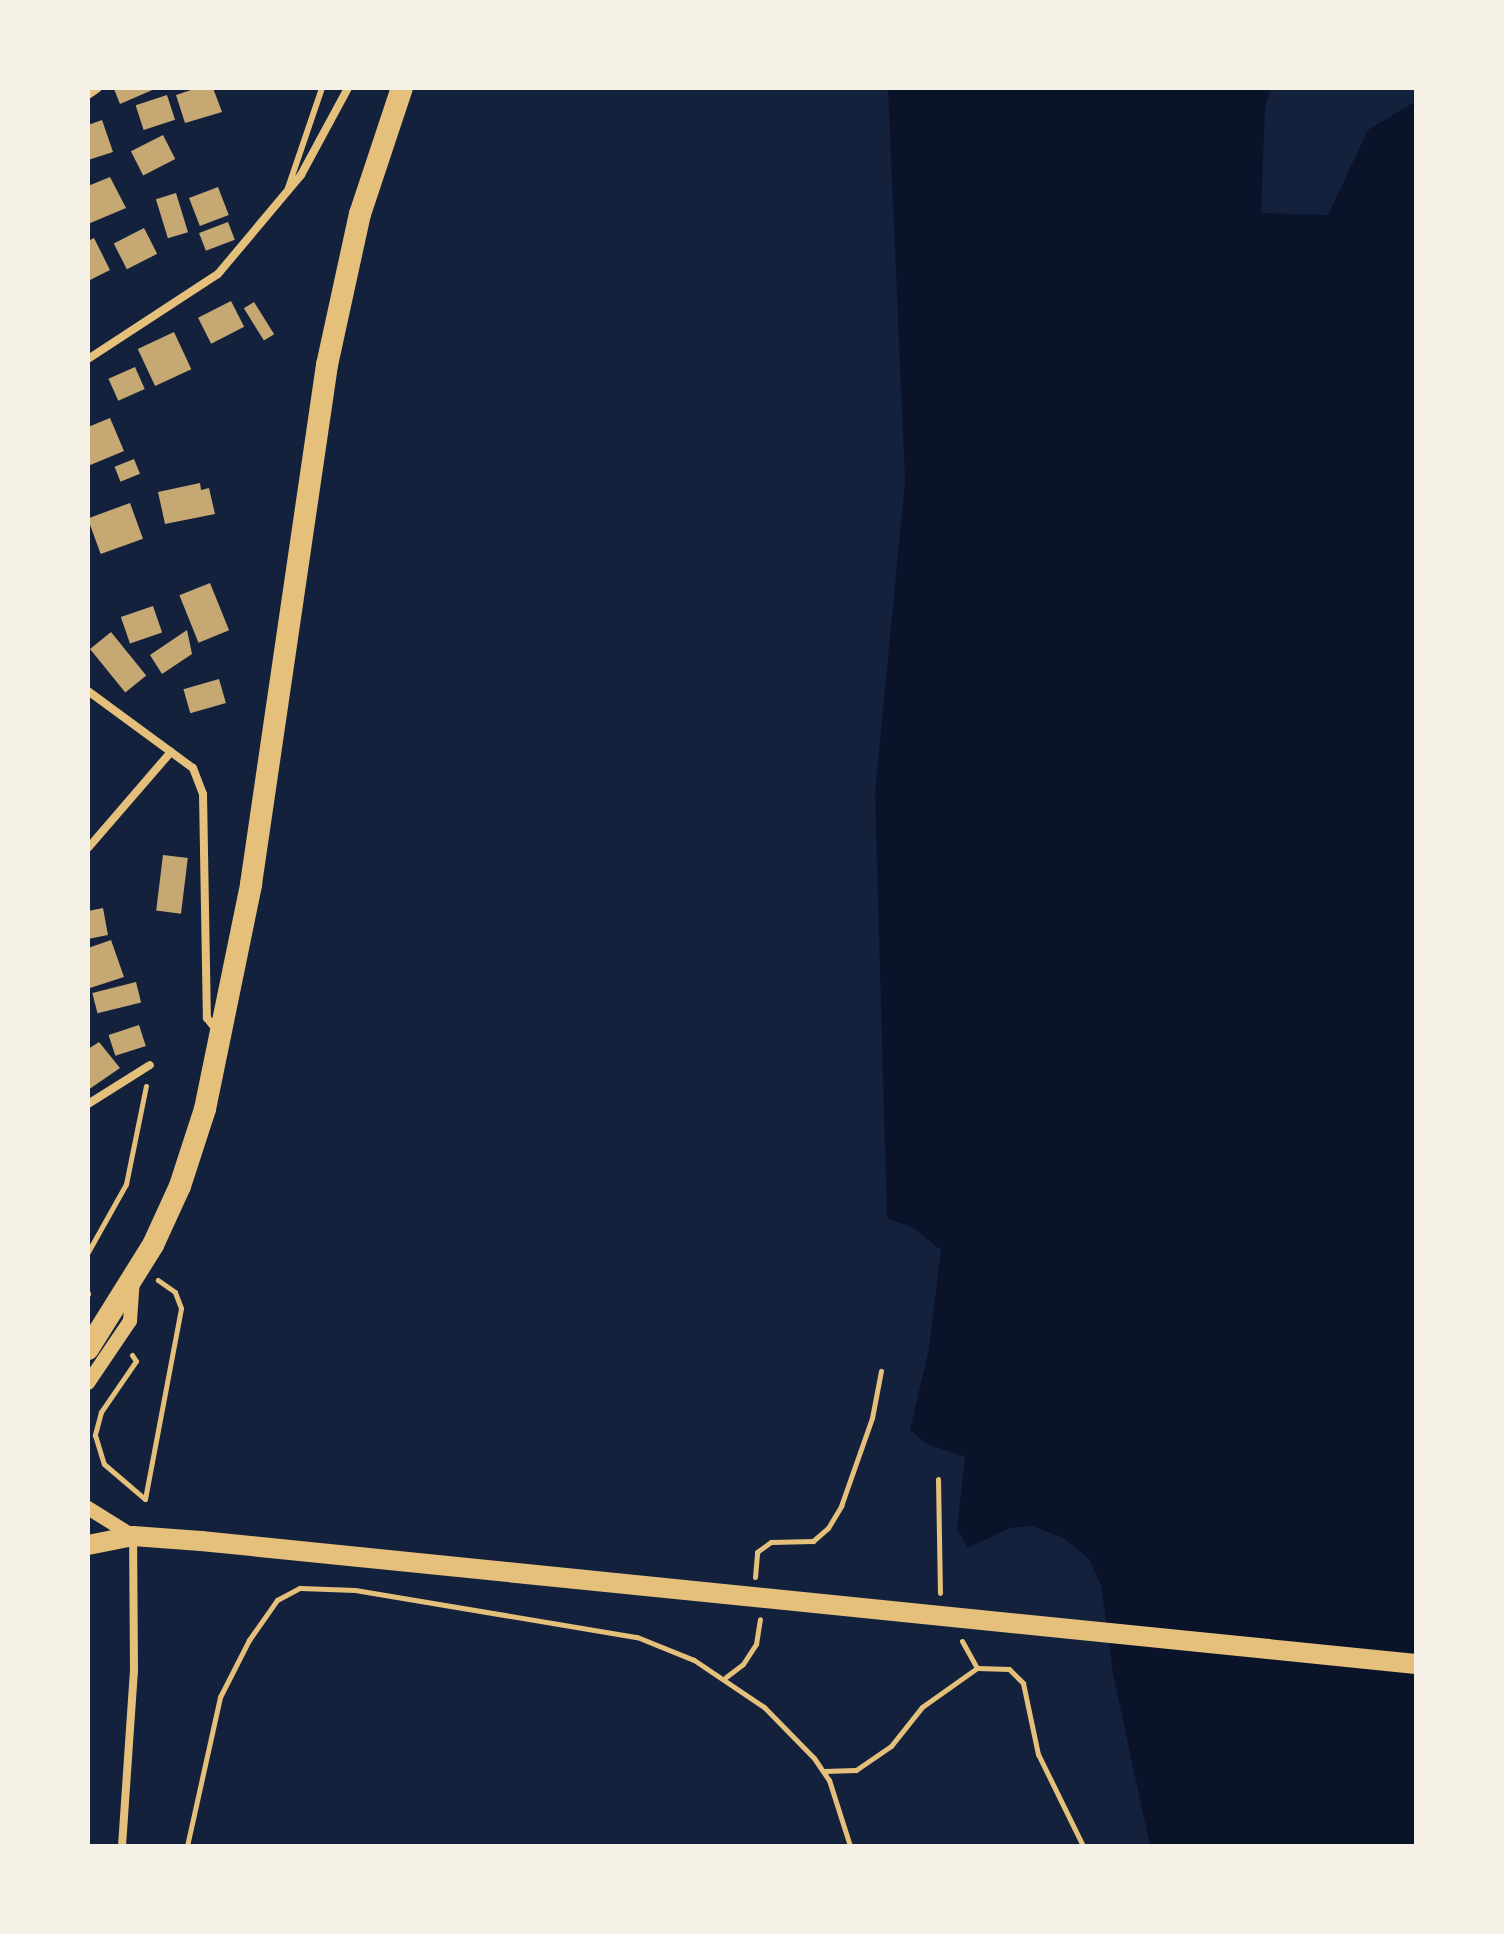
<!DOCTYPE html>
<style>
body{margin:0}
#map{position:relative;width:1504px;height:1934px;overflow:hidden;background:#14213d;font-family:"Work Sans",sans-serif}
div>[style]{position:absolute}
.water>*{inset:0;background:#0b132b}
.building>*{inset:0;background:#c6a872;transform-origin:0 0}
.path>*{height:5px;margin:-2.5px;padding:0 2.5px;transform-origin:2.5px;border-radius:2.5px;background:#e5c07b}
.service>*{height:6px;margin:-3px;padding:0 3px;transform-origin:3px;border-radius:3px;background:#e5c07b}
.minor>*{height:8px;margin:-4px;padding:0 4px;transform-origin:4px;border-radius:4px;background:#e5c07b}
.tertiary>*{height:14px;margin:-7px;padding:0 7px;transform-origin:7px;border-radius:7px;background:#e5c07b}
.primary>*{height:20px;margin:-10px;padding:0 10px;transform-origin:10px;border-radius:10px;background:#e5c07b}
.trunk>*{height:22px;margin:-11px;padding:0 11px;transform-origin:11px;border-radius:11px;background:#e5c07b}
span{translate:-50% -50%;white-space:nowrap;text-align:center;line-height:1.15;-webkit-text-stroke:6px #f6f1e7;paint-order:stroke}
.frame{position:absolute;inset:0;border:90px solid #f6f1e7;pointer-events:none}
</style>
<div id="map">
<div class="water">
<div style="clip-path:polygon(888px 88px,1271px 88px,1265px 108px,1261px 213px,1328px 215px,1368px 130px,1416px 101px,1416px 1846px,1150px 1846px,1113px 1674px,1101px 1585px,1089px 1559px,1063px 1538px,1032px 1526px,1010px 1528px,968px 1548px,957px 1529px,965px 1457px,927px 1444px,910px 1430px,929px 1348px,941px 1250px,913px 1228px,887px 1218px,875px 793px,905px 481px)"></div>
</div>
<div class="building">
<div style="clip-path:polygon(157px 88px,120px 104px,114px 89px,116px 88px)"></div>
<div style="clip-path:polygon(197px 88px,213px 88px,222px 112px,185px 123px,176px 95px)"></div>
<div style="left:167px;top:95px;width:26px;height:33px;rotate:72deg"></div>
<div style="clip-path:polygon(102px 120px,113px 152px,88px 160px,88px 125px)"></div>
<div style="left:163px;top:135px;width:27px;height:36px;rotate:63deg"></div>
<div style="clip-path:polygon(110px 177px,126px 208px,88px 224px,88px 186px)"></div>
<div style="left:218px;top:187px;width:30px;height:31px;rotate:69deg"></div>
<div style="left:176px;top:193px;width:41px;height:21px;rotate:73deg"></div>
<div style="left:228px;top:222px;width:19px;height:31px;rotate:69deg"></div>
<div style="left:144px;top:228px;width:29px;height:34px;rotate:63deg"></div>
<div style="clip-path:polygon(94px 238px,110px 270px,88px 281px,88px 241px)"></div>
<div style="left:231px;top:301px;width:29px;height:37px;rotate:63deg"></div>
<div style="left:254px;top:302px;width:38px;height:12px;rotate:58deg"></div>
<div style="left:174px;top:332px;width:41px;height:40px;rotate:65deg"></div>
<div style="left:135px;top:367px;width:24px;height:29px;rotate:66deg"></div>
<div style="clip-path:polygon(110px 418px,124px 451px,88px 466px,88px 427px)"></div>
<div style="left:134px;top:459px;width:16px;height:21px;rotate:68deg"></div>
<div style="clip-path:polygon(200px 483px,201px 490px,209px 488px,215px 514px,165px 524px,158px 492px)"></div>
<div style="left:130px;top:503px;width:38px;height:45px;rotate:70deg"></div>
<div style="left:210px;top:583px;width:51px;height:33px;rotate:68deg"></div>
<div style="left:153px;top:606px;width:28px;height:34px;rotate:71deg"></div>
<div style="clip-path:polygon(187px 630px,192px 654px,162px 674px,150px 655px)"></div>
<div style="left:111px;top:632px;width:56px;height:27px;rotate:51deg"></div>
<div style="left:219px;top:679px;width:25px;height:37px;rotate:74deg"></div>
<div style="left:163px;top:855px;width:25px;height:56px;rotate:7deg"></div>
<div style="clip-path:polygon(103px 908px,108px 935px,88px 939px,88px 911px)"></div>
<div style="clip-path:polygon(111px 940px,124px 977px,90px 988px,88px 948px)"></div>
<div style="left:136px;top:982px;width:21px;height:45px;rotate:76deg"></div>
<div style="left:139px;top:1025px;width:22px;height:32px;rotate:72deg"></div>
<div style="clip-path:polygon(99px 1042px,120px 1068px,88px 1090px,88px 1049px)"></div>
</div>
<div class="path">
<div style="left:88px;top:1252px;width:78px;rotate:-60.8deg"></div>
<div style="left:126px;top:1184px;width:100px;rotate:-78.5deg"></div>
<div style="left:88px;top:1293px;width:1px;rotate:90deg"></div>
<div style="left:132px;top:1355px;width:7px;rotate:56deg"></div>
<div style="left:136px;top:1361px;width:62px;rotate:124.5deg"></div>
<div style="left:101px;top:1412px;width:24px;rotate:105deg"></div>
<div style="left:95px;top:1435px;width:30px;rotate:73deg"></div>
<div style="left:104px;top:1464px;width:54px;rotate:40.5deg"></div>
<div style="left:145px;top:1499px;width:194px;rotate:-79.3deg"></div>
<div style="left:181px;top:1308px;width:17px;rotate:-111deg"></div>
<div style="left:175px;top:1292px;width:21px;rotate:-145deg"></div>
<div style="left:938px;top:1479px;width:114px;rotate:89deg"></div>
<div style="left:755px;top:1577px;width:25px;rotate:-85deg"></div>
<div style="left:757px;top:1552px;width:17px;rotate:-36deg"></div>
<div style="left:771px;top:1542px;width:42px;rotate:-1.4deg"></div>
<div style="left:813px;top:1541px;width:20px;rotate:-41deg"></div>
<div style="left:828px;top:1528px;width:26px;rotate:-59deg"></div>
<div style="left:841px;top:1506px;width:93px;rotate:-70.6deg"></div>
<div style="left:872px;top:1418px;width:48px;rotate:-79.2deg"></div>
<div style="left:962px;top:1641px;width:31px;rotate:61deg"></div>
<div style="left:726px;top:1677px;width:21px;rotate:-37deg"></div>
<div style="left:743px;top:1664px;width:24px;rotate:-57deg"></div>
<div style="left:756px;top:1644px;width:25px;rotate:-81deg"></div>
<div style="left:824px;top:1771px;width:32px;rotate:-2deg"></div>
<div style="left:856px;top:1770px;width:42px;rotate:-34.4deg"></div>
<div style="left:891px;top:1746px;width:50px;rotate:-51.5deg"></div>
<div style="left:922px;top:1707px;width:67px;rotate:-35.3deg"></div>
<div style="left:977px;top:1668px;width:32px;rotate:2deg"></div>
<div style="left:1009px;top:1669px;width:20px;rotate:45deg"></div>
<div style="left:1023px;top:1683px;width:73px;rotate:78.1deg"></div>
<div style="left:1038px;top:1754px;width:102px;rotate:63.9deg"></div>
<div style="left:187px;top:1846px;width:153px;rotate:-77.5deg"></div>
<div style="left:220px;top:1697px;width:64px;rotate:-63deg"></div>
<div style="left:249px;top:1640px;width:49px;rotate:-55deg"></div>
<div style="left:277px;top:1600px;width:26px;rotate:-28deg"></div>
<div style="left:300px;top:1588px;width:55px;rotate:2.1deg"></div>
<div style="left:355px;top:1590px;width:286px;rotate:9.5deg"></div>
<div style="left:637px;top:1637px;width:61px;rotate:22deg"></div>
<div style="left:694px;top:1660px;width:84px;rotate:33.9deg"></div>
<div style="left:764px;top:1707px;width:71px;rotate:45.6deg"></div>
<div style="left:814px;top:1758px;width:27px;rotate:56deg"></div>
<div style="left:829px;top:1780px;width:69px;rotate:72.3deg"></div>
</div>
<div class="service">
<div style="left:288px;top:188px;width:106px;rotate:-71.2deg"></div>
</div>
<div class="minor">
<div style="left:88px;top:95px;width:12px;rotate:-35deg"></div>
<div style="left:88px;top:359px;width:155px;rotate:-33.2deg"></div>
<div style="left:218px;top:274px;width:129px;rotate:-50deg"></div>
<div style="left:301px;top:175px;width:99px;rotate:-61.6deg"></div>
<div style="left:88px;top:691px;width:130px;rotate:36.3deg"></div>
<div style="left:193px;top:768px;width:28px;rotate:69deg"></div>
<div style="left:203px;top:794px;width:224px;rotate:89deg"></div>
<div style="left:207px;top:1018px;width:14px;rotate:51deg"></div>
<div style="left:88px;top:848px;width:127px;rotate:-49.2deg"></div>
<div style="left:88px;top:1104px;width:73px;rotate:-32.2deg"></div>
<div style="left:122px;top:1846px;width:175px;rotate:-86.1deg"></div>
<div style="left:134px;top:1671px;width:135px;rotate:-90.4deg"></div>
</div>
<div class="tertiary">
<div style="left:88px;top:1383px;width:75px;rotate:-55.9deg"></div>
<div style="left:130px;top:1321px;width:39px;rotate:-86deg"></div>
<div style="left:88px;top:1508px;width:53px;rotate:31.9deg"></div>
</div>
<div class="primary">
<div style="left:88px;top:1545px;width:46px;rotate:-11.3deg"></div>
<div style="left:133px;top:1536px;width:68px;rotate:4.2deg"></div>
<div style="left:201px;top:1541px;width:1221px;rotate:5.78deg"></div>
</div>
<div class="trunk">
<div style="left:88px;top:1349px;width:123px;rotate:-58deg"></div>
<div style="left:153px;top:1245px;width:65px;rotate:-65.4deg"></div>
<div style="left:180px;top:1186px;width:81px;rotate:-72deg"></div>
<div style="left:205px;top:1109px;width:230px;rotate:-78.4deg"></div>
<div style="left:251px;top:884px;width:525px;rotate:-81.67deg"></div>
<div style="left:327px;top:365px;width:155px;rotate:-77.7deg"></div>
<div style="left:360px;top:214px;width:133px;rotate:-71.6deg"></div>
</div>
<div class="frame"></div>
</div>
